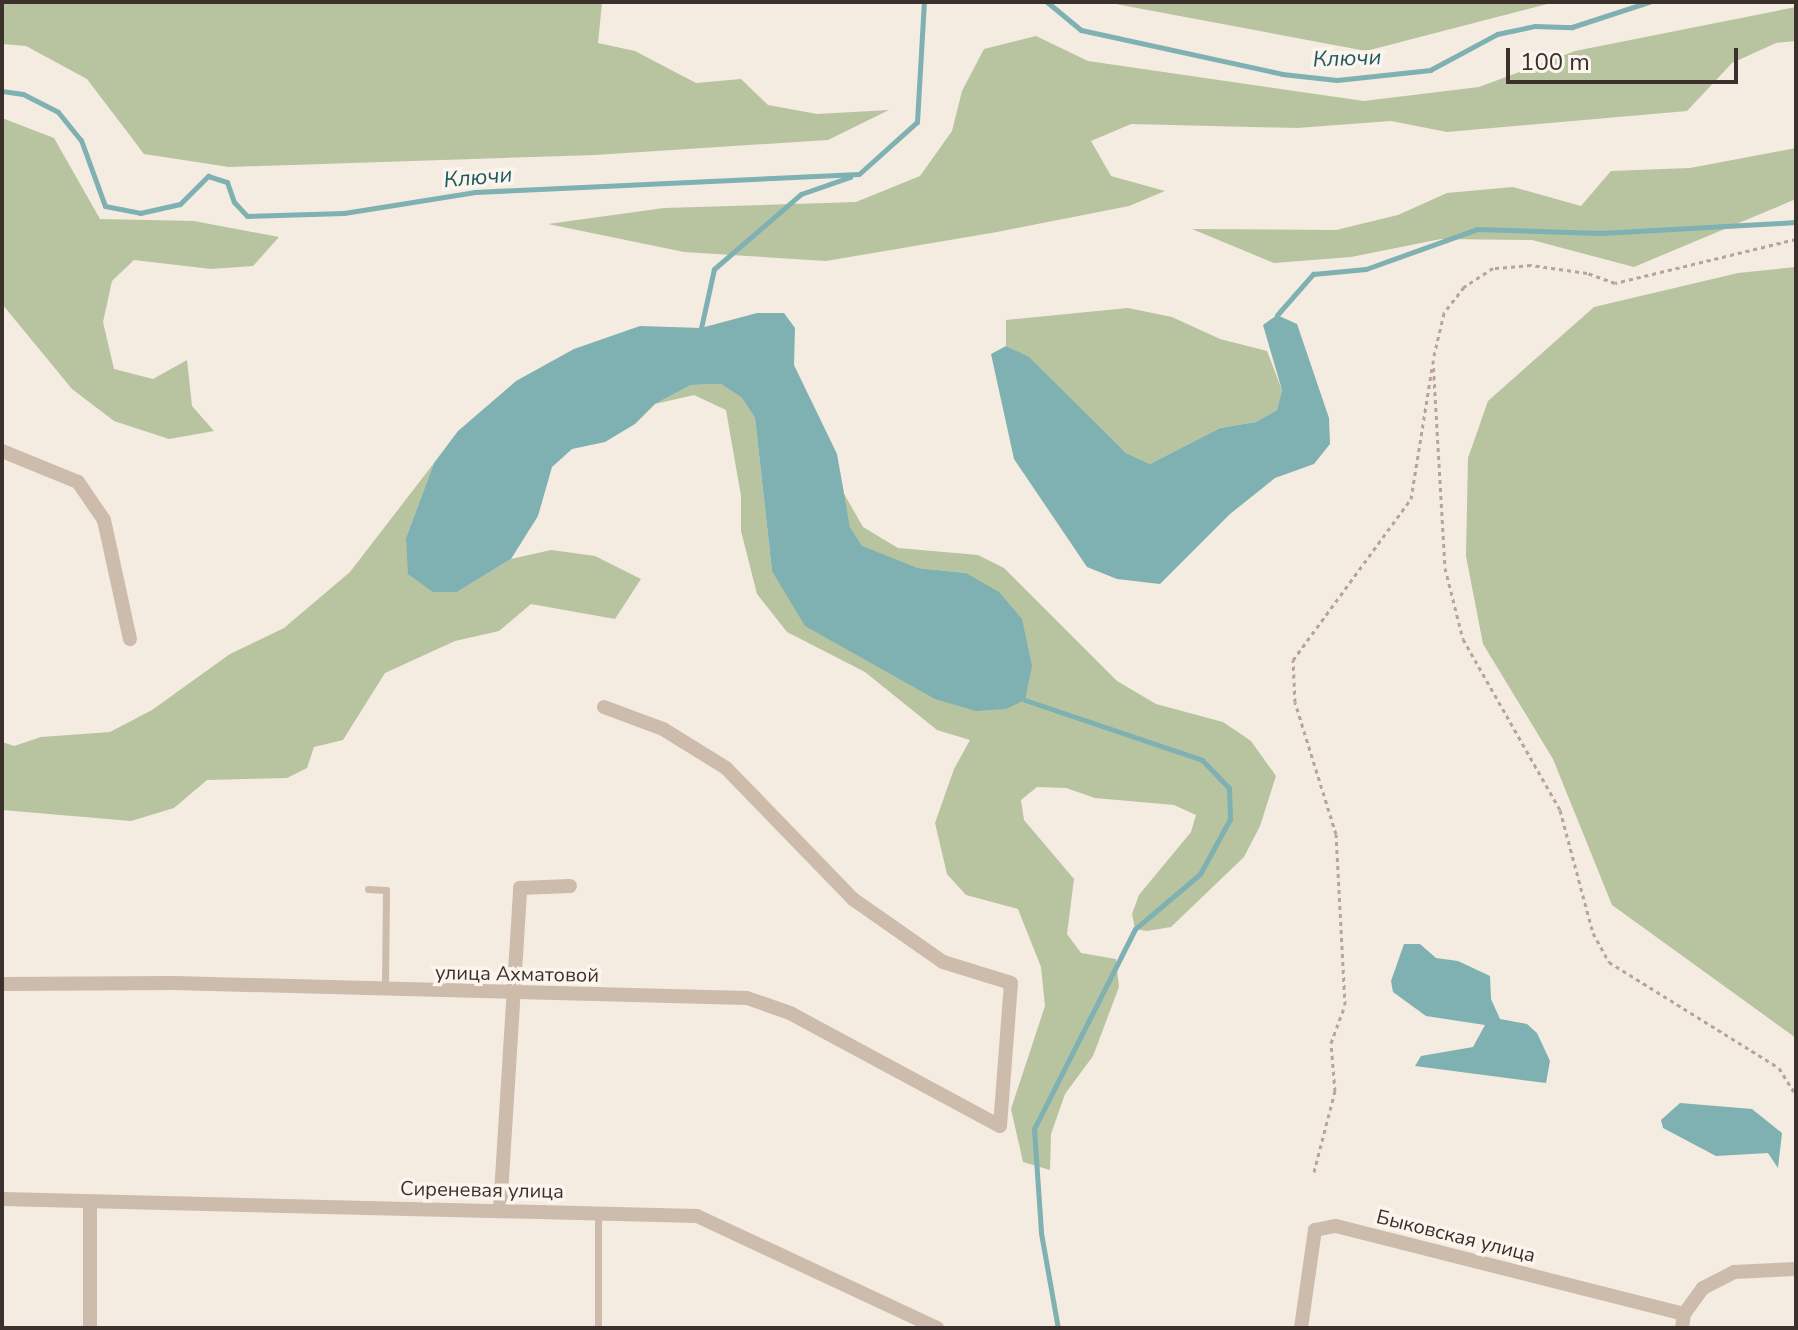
<!DOCTYPE html>
<meta charset="utf-8">
<style>
body{margin:0}
#map{position:relative;width:1798px;height:1330px;overflow:hidden;background:#f4ebe1;font-family:"Nunito Sans",sans-serif}
div>[style]{position:absolute}
.green>*{inset:0;background:#b8c4a0}
.water>*{inset:0;background:#7fb0b2}
.stream>*{height:5px;margin:-2.5px;padding:0 2.5px;transform-origin:2.5px;border-radius:2.5px;background:#7fb0b2}
.path>*{height:3px;margin-top:-1.5px;transform-origin:0;background:repeating-linear-gradient(90deg,#b9a596 0 4px,transparent 0 8px)}
.service>*{height:7px;margin:-3.5px;padding:0 3.5px;transform-origin:3.5px;border-radius:3.5px;background:#cdbbac}
.minor>*{height:14px;margin:-7px;padding:0 7px;transform-origin:7px;border-radius:7px;background:#cdbbac}
span{translate:-50% -50%;white-space:nowrap;text-align:center;line-height:1.15;-webkit-text-stroke:7px #fbf5ee;paint-order:stroke}
.street-label{font-size:20px;color:#3b302b}
.water-label{font-size:22px;color:#1f5a5e;font-style:italic}
.frame{position:absolute;inset:0;border:4px solid #3b302b;pointer-events:none}
.scale{position:absolute;left:1506px;top:48px;width:232px;height:36px;box-sizing:border-box;border:4px solid #3b302b;border-top:0;padding-left:10px;font-size:24px;line-height:28px;white-space:nowrap;color:#3b302b;-webkit-text-stroke:6px #fbf5ee;paint-order:stroke}
</style>
<div id="map">
<div class="green">
<div style="clip-path:polygon(2px 2px,626px 2px,602px 3px,598px 43px,635px 51px,696px 83px,741px 79px,768px 105px,817px 114px,889px 110px,828px 140px,595px 155px,229px 167px,144px 154px,87px 79px,26px 46px,2px 44px)"></div>
<div style="clip-path:polygon(1105px 2px,1555px 2px,1366px 51px)"></div>
<div style="clip-path:polygon(1796px 7px,1796px 41px,1776px 43px,1732px 63px,1687px 111px,1447px 132px,1391px 121px,1297px 128px,1131px 124px,1091px 141px,1111px 176px,1165px 191px,1129px 206px,997px 232px,826px 261px,684px 252px,548px 224px,664px 208px,856px 202px,920px 176px,952px 131px,962px 91px,984px 49px,1036px 36px,1088px 61px,1364px 101px,1479px 87px,1575px 51px)"></div>
<div style="clip-path:polygon(2px 118px,54px 138px,100px 219px,194px 221px,279px 237px,253px 266px,211px 269px,134px 260px,112px 281px,103px 322px,114px 369px,153px 379px,187px 360px,192px 406px,214px 431px,169px 439px,114px 421px,72px 389px,2px 304px)"></div>
<div style="clip-path:polygon(1796px 148px,1796px 199px,1634px 267px,1532px 240px,1441px 239px,1351px 257px,1274px 263px,1192px 229px,1336px 230px,1398px 215px,1447px 193px,1513px 187px,1581px 206px,1611px 171px,1690px 168px)"></div>
<div style="clip-path:polygon(1796px 267px,1796px 1038px,1612px 905px,1553px 759px,1483px 644px,1466px 556px,1468px 458px,1488px 401px,1594px 307px,1738px 273px)"></div>
<div style="clip-path:polygon(1128px 308px,1172px 317px,1220px 339px,1267px 351px,1282px 390px,1277px 410px,1256px 422px,1220px 428px,1150px 464px,1126px 453px,1029px 358px,1006px 346px,1006px 320px)"></div>
<div style="clip-path:polygon(721px 384px,742px 398px,755px 418px,772px 571px,966px 573px,918px 568px,862px 547px,850px 527px,843px 492px,863px 527px,898px 548px,978px 555px,1004px 568px,1117px 681px,1156px 704px,1223px 722px,1251px 741px,1276px 776px,1260px 826px,1244px 857px,1171px 927px,1147px 931px,1135px 929px,1132px 914px,1139px 895px,1191px 832px,1196px 815px,1174px 805px,1095px 798px,1066px 788px,1037px 787px,1021px 800px,1024px 820px,1074px 879px,1067px 934px,1081px 953px,1116px 959px,1119px 987px,1093px 1056px,1065px 1094px,1051px 1134px,1050px 1170px,1023px 1162px,1011px 1109px,1045px 1006px,1041px 967px,1018px 909px,966px 895px,947px 874px,935px 823px,954px 769px,970px 740px,937px 730px,865px 672px,787px 632px,757px 594px,741px 531px,741px 496px,726px 410px,694px 395px,655px 404px,691px 385px)"></div>
<div style="clip-path:polygon(434px 463px,406px 538px,457px 592px,511px 559px,551px 550px,595px 556px,641px 579px,615px 619px,531px 604px,499px 631px,455px 641px,385px 673px,343px 740px,314px 747px,307px 768px,287px 778px,207px 780px,174px 808px,131px 821px,2px 810px,2px 742px,14px 746px,41px 737px,110px 732px,152px 710px,230px 654px,284px 628px,350px 572px)"></div>
</div>
<div class="water">
<div style="clip-path:polygon(757px 313px,784px 313px,795px 328px,794px 365px,837px 454px,850px 527px,862px 546px,918px 568px,966px 573px,999px 592px,1022px 619px,1032px 666px,1025px 700px,1006px 709px,976px 711px,935px 699px,805px 626px,772px 571px,755px 418px,742px 398px,721px 384px,691px 385px,655px 404px,635px 424px,605px 442px,572px 449px,552px 467px,538px 516px,511px 559px,457px 592px,433px 592px,408px 574px,406px 538px,434px 463px,458px 431px,516px 381px,574px 349px,640px 326px,701px 328px)"></div>
<div style="clip-path:polygon(1277px 315px,1297px 324px,1329px 418px,1330px 444px,1314px 464px,1275px 478px,1230px 514px,1160px 584px,1117px 579px,1087px 567px,1014px 459px,991px 354px,1006px 346px,1029px 357px,1126px 453px,1150px 464px,1220px 428px,1256px 422px,1277px 410px,1282px 390px,1263px 325px)"></div>
<div style="clip-path:polygon(1404px 944px,1420px 944px,1436px 958px,1458px 961px,1490px 976px,1491px 999px,1500px 1019px,1527px 1024px,1537px 1033px,1550px 1061px,1546px 1083px,1415px 1066px,1421px 1056px,1473px 1047px,1485px 1025px,1426px 1016px,1393px 992px,1391px 981px)"></div>
<div style="clip-path:polygon(1680px 1103px,1752px 1109px,1782px 1133px,1778px 1168px,1768px 1153px,1716px 1156px,1663px 1128px,1661px 1120px)"></div>
</div>
<div class="stream">
<div style="left:1047px;top:2px;width:44px;rotate:39.5deg"></div>
<div style="left:1081px;top:30px;width:206px;rotate:12.3deg"></div>
<div style="left:1282px;top:74px;width:55px;rotate:6.2deg"></div>
<div style="left:1337px;top:80px;width:94px;rotate:-6.1deg"></div>
<div style="left:1430px;top:70px;width:76px;rotate:-28.2deg"></div>
<div style="left:1497px;top:34px;width:39px;rotate:-12deg"></div>
<div style="left:1535px;top:26px;width:37px;rotate:2deg"></div>
<div style="left:1572px;top:27px;width:81px;rotate:-18deg"></div>
<div style="left:2px;top:91px;width:21px;rotate:8deg"></div>
<div style="left:23px;top:94px;width:39px;rotate:27deg"></div>
<div style="left:58px;top:112px;width:36px;rotate:51deg"></div>
<div style="left:81px;top:140px;width:70px;rotate:70deg"></div>
<div style="left:105px;top:206px;width:36px;rotate:11deg"></div>
<div style="left:140px;top:213px;width:41px;rotate:-12.7deg"></div>
<div style="left:180px;top:204px;width:40px;rotate:-45deg"></div>
<div style="left:208px;top:176px;width:20px;rotate:18deg"></div>
<div style="left:227px;top:182px;width:21px;rotate:71deg"></div>
<div style="left:234px;top:202px;width:19px;rotate:47deg"></div>
<div style="left:247px;top:216px;width:97px;rotate:-1.8deg"></div>
<div style="left:344px;top:213px;width:133px;rotate:-9.1deg"></div>
<div style="left:475px;top:192px;width:384px;rotate:-2.7deg"></div>
<div style="left:859px;top:174px;width:78px;rotate:-41.9deg"></div>
<div style="left:917px;top:122px;width:120px;rotate:-86.7deg"></div>
<div style="left:1277px;top:315px;width:55px;rotate:-48.7deg"></div>
<div style="left:1313px;top:274px;width:53px;rotate:-5.4deg"></div>
<div style="left:1366px;top:269px;width:118px;rotate:-19.8deg"></div>
<div style="left:1477px;top:229px;width:124px;rotate:1.8deg"></div>
<div style="left:1601px;top:233px;width:195px;rotate:-3.2deg"></div>
<div style="left:701px;top:328px;width:60px;rotate:-77.6deg"></div>
<div style="left:714px;top:269px;width:115px;rotate:-40.8deg"></div>
<div style="left:801px;top:194px;width:52px;rotate:-19.1deg"></div>
<div style="left:1025px;top:700px;width:187px;rotate:18.7deg"></div>
<div style="left:1202px;top:760px;width:39px;rotate:46deg"></div>
<div style="left:1229px;top:788px;width:31px;rotate:88deg"></div>
<div style="left:1230px;top:819px;width:63px;rotate:118.6deg"></div>
<div style="left:1200px;top:874px;width:85px;rotate:139.8deg"></div>
<div style="left:1135px;top:929px;width:224px;rotate:116.8deg"></div>
<div style="left:1034px;top:1129px;width:104px;rotate:86.1deg"></div>
<div style="left:1041px;top:1233px;width:97px;rotate:79.9deg"></div>
</div>
<div class="path">
<div style="left:1796px;top:239px;width:186px;rotate:166.3deg"></div>
<div style="left:1615px;top:283px;width:30px;rotate:-160deg"></div>
<div style="left:1587px;top:273px;width:57px;rotate:-171.9deg"></div>
<div style="left:1531px;top:265px;width:38px;rotate:175deg"></div>
<div style="left:1493px;top:268px;width:35px;rotate:147deg"></div>
<div style="left:1464px;top:287px;width:33px;rotate:128deg"></div>
<div style="left:1444px;top:313px;width:48px;rotate:103.2deg"></div>
<div style="left:1433px;top:360px;width:208px;rotate:86.7deg"></div>
<div style="left:1445px;top:568px;width:73px;rotate:75.8deg"></div>
<div style="left:1463px;top:639px;width:197px;rotate:60.4deg"></div>
<div style="left:1560px;top:810px;width:127px;rotate:75deg"></div>
<div style="left:1593px;top:933px;width:33px;rotate:61deg"></div>
<div style="left:1609px;top:962px;width:200px;rotate:31.9deg"></div>
<div style="left:1779px;top:1068px;width:32px;rotate:58deg"></div>
<div style="left:1314px;top:1172px;width:84px;rotate:-75.5deg"></div>
<div style="left:1335px;top:1091px;width:48px;rotate:-94.8deg"></div>
<div style="left:1331px;top:1043px;width:40px;rotate:-69.8deg"></div>
<div style="left:1345px;top:1005px;width:171px;rotate:-93deg"></div>
<div style="left:1336px;top:834px;width:138px;rotate:-107.3deg"></div>
<div style="left:1295px;top:702px;width:42px;rotate:-92.7deg"></div>
<div style="left:1293px;top:660px;width:200px;rotate:-53.8deg"></div>
<div style="left:1411px;top:499px;width:133px;rotate:-80.9deg"></div>
</div>
<div class="service">
<div style="left:368px;top:889px;width:18px;rotate:3deg"></div>
<div style="left:386px;top:890px;width:98px;rotate:90.6deg"></div>
<div style="left:598px;top:1328px;width:115px;rotate:-90deg"></div>
</div>
<div class="minor">
<div style="left:2px;top:451px;width:82px;rotate:22.2deg"></div>
<div style="left:78px;top:482px;width:46px;rotate:55.6deg"></div>
<div style="left:104px;top:520px;width:122px;rotate:77.7deg"></div>
<div style="left:2px;top:984px;width:172px;rotate:-0.3deg"></div>
<div style="left:174px;top:983px;width:573px;rotate:1.5deg"></div>
<div style="left:747px;top:998px;width:46px;rotate:19.2deg"></div>
<div style="left:790px;top:1013px;width:238px;rotate:28.3deg"></div>
<div style="left:1000px;top:1126px;width:143px;rotate:-85.6deg"></div>
<div style="left:1011px;top:983px;width:71px;rotate:-162.8deg"></div>
<div style="left:943px;top:962px;width:110px;rotate:-145deg"></div>
<div style="left:853px;top:899px;width:182px;rotate:-134.1deg"></div>
<div style="left:726px;top:768px;width:74px;rotate:-148.2deg"></div>
<div style="left:663px;top:729px;width:63px;rotate:-159.6deg"></div>
<div style="left:2px;top:1199px;width:695px;rotate:1.4deg"></div>
<div style="left:697px;top:1216px;width:265px;rotate:25deg"></div>
<div style="left:90px;top:1204px;width:124px;rotate:90deg"></div>
<div style="left:500px;top:1210px;width:323px;rotate:-86.4deg"></div>
<div style="left:520px;top:888px;width:50px;rotate:-2.3deg"></div>
<div style="left:1301px;top:1328px;width:99px;rotate:-81.9deg"></div>
<div style="left:1315px;top:1230px;width:21px;rotate:-11deg"></div>
<div style="left:1336px;top:1226px;width:359px;rotate:14.2deg"></div>
<div style="left:1682px;top:1328px;width:14px;rotate:-82deg"></div>
<div style="left:1684px;top:1314px;width:32px;rotate:-54deg"></div>
<div style="left:1703px;top:1288px;width:35px;rotate:-27deg"></div>
<div style="left:1734px;top:1272px;width:62px;rotate:-2.8deg"></div>
</div>
<div class="street-label">
<span style="left:517px;top:974px;rotate:1deg">улица Ахматовой</span>
<span style="left:482px;top:1190px;rotate:1deg">Сиреневая улица</span>
<span style="left:1456px;top:1236px;rotate:14deg">Быковская улица</span>
</div>
<div class="water-label">
<span style="left:1347px;top:59px;rotate:-2deg">Ключи</span>
<span style="left:478px;top:178px;rotate:-5deg">Ключи</span>
</div>
<div class="frame"></div>
<div class="scale">100 m</div>
</div>
